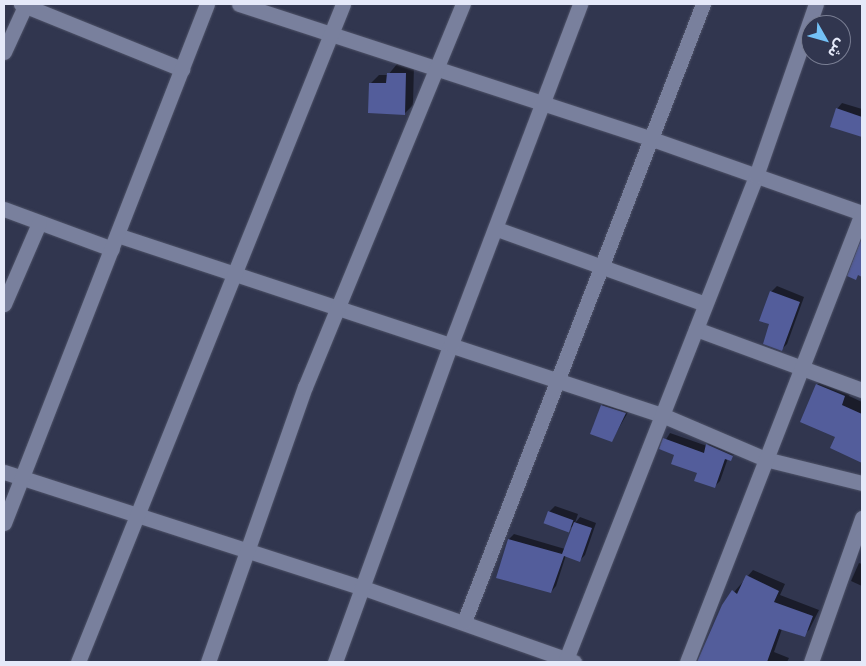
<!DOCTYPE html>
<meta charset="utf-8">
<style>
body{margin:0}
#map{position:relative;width:866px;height:666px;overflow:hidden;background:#31364f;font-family:Jost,"Noto Sans Arabic",sans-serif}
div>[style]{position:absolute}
.shadow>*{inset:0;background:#0007}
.building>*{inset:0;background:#535d9b;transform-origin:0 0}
.roads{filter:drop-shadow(0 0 1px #4e5267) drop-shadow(0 0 1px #4e5267)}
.street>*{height:15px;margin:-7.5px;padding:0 7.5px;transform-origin:7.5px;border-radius:7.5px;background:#79809d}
span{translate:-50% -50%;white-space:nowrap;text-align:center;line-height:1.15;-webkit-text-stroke:4px #31364f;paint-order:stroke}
.frame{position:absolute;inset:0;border:5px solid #e5e9f9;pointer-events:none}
.north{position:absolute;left:801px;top:15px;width:50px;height:50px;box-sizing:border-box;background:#31364f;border:1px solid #797e93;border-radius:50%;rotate:128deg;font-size:14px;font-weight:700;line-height:20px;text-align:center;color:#e5e9f9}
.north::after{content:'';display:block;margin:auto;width:18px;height:22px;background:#73c1f6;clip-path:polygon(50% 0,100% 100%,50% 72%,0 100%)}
</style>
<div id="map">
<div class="shadow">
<div style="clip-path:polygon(397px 64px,414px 65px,413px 105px,404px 114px,370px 84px,379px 75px,388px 75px)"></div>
<div style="clip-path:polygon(842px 103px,862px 109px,862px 136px,831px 126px,837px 109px)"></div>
<div style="clip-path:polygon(777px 286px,804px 297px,787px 344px,782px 349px,770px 323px,771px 292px)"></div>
<div style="clip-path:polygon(826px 376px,853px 388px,849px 396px,862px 402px,862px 461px,831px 447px,836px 436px,817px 385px)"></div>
<div style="clip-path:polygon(608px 400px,631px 407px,612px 440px,602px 405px)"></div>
<div style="clip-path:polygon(670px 433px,707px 446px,713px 439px,737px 453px,728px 458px,720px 481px,714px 487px,676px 454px,660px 449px)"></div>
<div style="clip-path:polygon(555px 506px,578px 514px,575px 523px,580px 517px,596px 523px,585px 555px,580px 560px,566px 555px,556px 586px,551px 592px,498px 577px,509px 539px,514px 534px,565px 549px,575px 524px,568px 530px,549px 512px)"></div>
<div style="clip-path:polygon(859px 563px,862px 564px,862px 586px,851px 581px)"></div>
<div style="clip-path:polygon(753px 570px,785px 584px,780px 595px,819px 610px,809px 630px,802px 636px,782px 629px,774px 652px,789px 658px,787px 662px,698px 662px,723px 605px)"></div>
</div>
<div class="building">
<div style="clip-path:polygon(387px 73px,406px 73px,405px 115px,368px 113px,369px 83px,386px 83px)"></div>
<div style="clip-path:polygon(836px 108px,862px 117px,862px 137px,830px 127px)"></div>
<div style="clip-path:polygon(862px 237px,862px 277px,858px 275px,856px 280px,847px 276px)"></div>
<div style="clip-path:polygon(770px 291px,800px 302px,782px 351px,763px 344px,769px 324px,759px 321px)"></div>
<div style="clip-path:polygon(816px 384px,845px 396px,842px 405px,862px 414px,862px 463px,830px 448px,835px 437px,800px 422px)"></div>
<div style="clip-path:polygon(601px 405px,626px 413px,612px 442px,590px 434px)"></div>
<div style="clip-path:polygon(663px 438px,704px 453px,706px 444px,733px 456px,731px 461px,725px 459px,715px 488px,694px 481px,697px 473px,671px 464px,674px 455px,659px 449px)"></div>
<div style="left:548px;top:511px;width:27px;height:13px;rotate:20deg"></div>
<div style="clip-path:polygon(574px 522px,592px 528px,580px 562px,564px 556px,551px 593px,496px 578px,508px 539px,562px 554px)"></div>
<div style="clip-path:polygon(746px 575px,779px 591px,774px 602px,813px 616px,805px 637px,779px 629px,767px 662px,697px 662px,722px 605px,732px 590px,737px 594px)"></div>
</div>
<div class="roads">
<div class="street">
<div style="left:21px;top:4px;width:174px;rotate:22deg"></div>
<div style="left:239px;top:4px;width:435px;rotate:18.1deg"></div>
<div style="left:652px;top:139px;width:223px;rotate:19.4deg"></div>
<div style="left:4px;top:52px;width:53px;rotate:-65.4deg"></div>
<div style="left:4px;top:209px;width:115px;rotate:20.3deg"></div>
<div style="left:497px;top:229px;width:221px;rotate:19.8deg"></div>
<div style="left:117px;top:235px;width:574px;rotate:18.28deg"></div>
<div style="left:662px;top:415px;width:112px;rotate:23.1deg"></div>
<div style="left:765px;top:459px;width:100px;rotate:13.9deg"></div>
<div style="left:4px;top:304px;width:88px;rotate:-66.6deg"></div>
<div style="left:696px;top:329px;width:177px;rotate:20.2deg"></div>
<div style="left:4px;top:472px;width:375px;rotate:17.9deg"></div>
<div style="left:361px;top:587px;width:226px;rotate:19.4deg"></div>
<div style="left:4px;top:523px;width:557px;rotate:-68.64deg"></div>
<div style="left:464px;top:622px;width:663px;rotate:-68.86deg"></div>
<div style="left:78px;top:662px;width:709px;rotate:-68.06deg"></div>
<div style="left:208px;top:662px;width:292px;rotate:-70.6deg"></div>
<div style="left:305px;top:387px;width:414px;rotate:-67.6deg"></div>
<div style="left:335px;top:662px;width:338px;rotate:-70deg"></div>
<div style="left:451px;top:344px;width:364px;rotate:-69.2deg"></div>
<div style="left:565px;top:662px;width:522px;rotate:-68.54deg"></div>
<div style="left:756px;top:176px;width:182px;rotate:-70.8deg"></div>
<div style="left:687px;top:662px;width:483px;rotate:-68.7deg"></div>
<div style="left:811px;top:662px;width:153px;rotate:-70.5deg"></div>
</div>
</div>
<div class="frame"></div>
<div class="north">ش</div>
</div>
